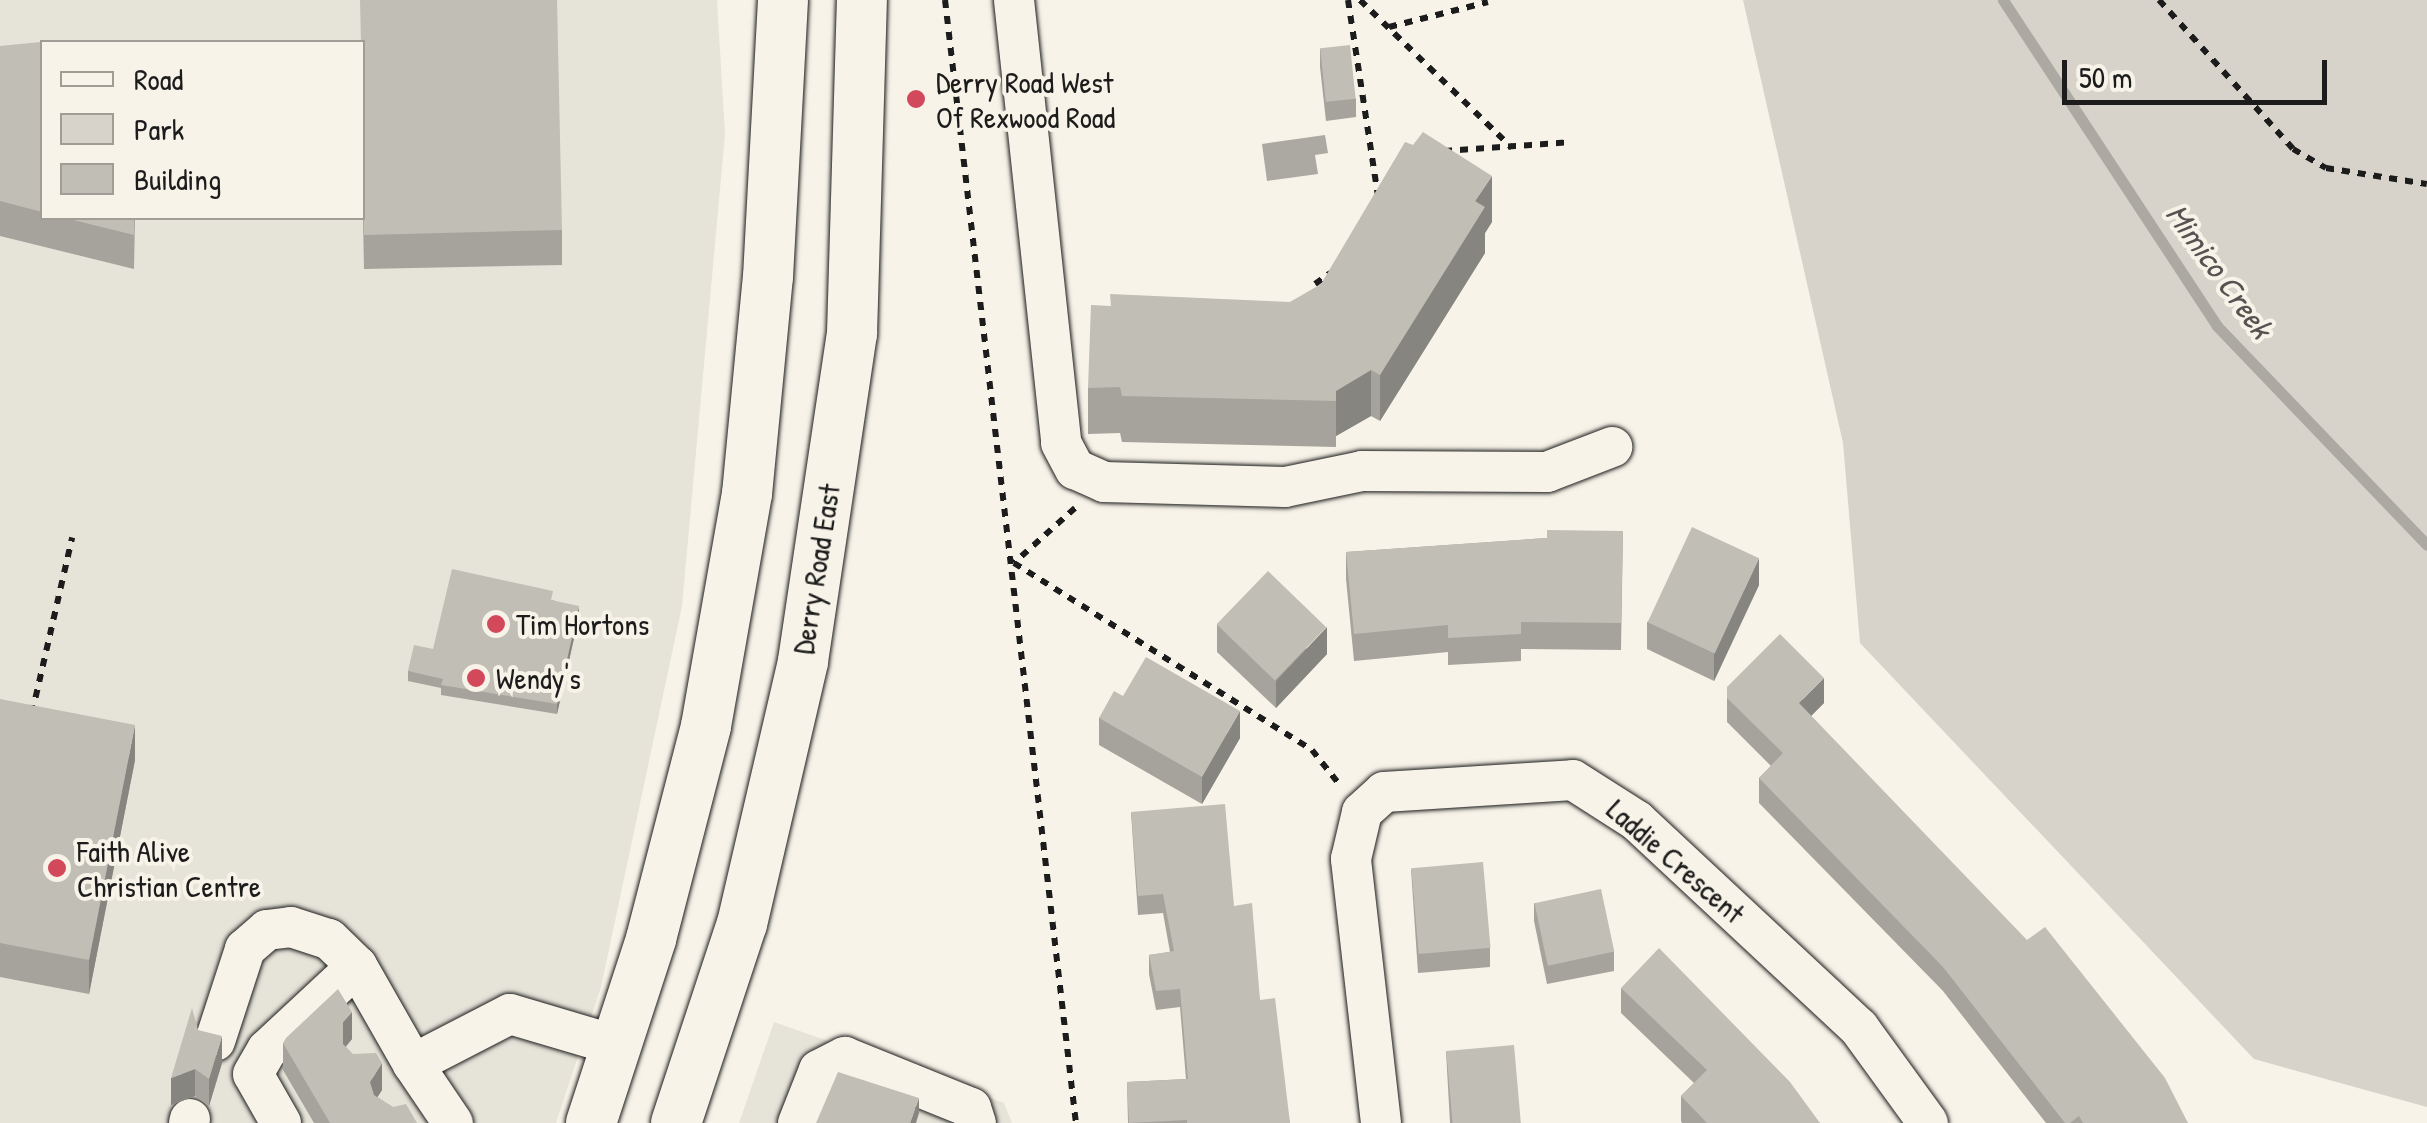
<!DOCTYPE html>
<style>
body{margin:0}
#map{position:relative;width:2427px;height:1123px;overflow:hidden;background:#f7f3e8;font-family:"Patrick Hand",sans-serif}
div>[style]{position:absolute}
.built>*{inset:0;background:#e6e3d9}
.green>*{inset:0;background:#d7d3cb}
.water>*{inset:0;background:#aca9a2}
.stream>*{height:11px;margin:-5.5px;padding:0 5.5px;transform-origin:5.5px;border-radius:5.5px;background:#aca9a2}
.path>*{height:6px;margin-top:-3px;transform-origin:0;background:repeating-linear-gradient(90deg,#1c1c1c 0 8px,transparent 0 16px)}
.roads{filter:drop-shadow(0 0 2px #1c1c1c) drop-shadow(0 0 2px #1c1c1c)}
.minor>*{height:40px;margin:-20px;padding:0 20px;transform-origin:20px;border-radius:20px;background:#f7f3e8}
.major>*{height:50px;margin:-25px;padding:0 25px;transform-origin:25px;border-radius:25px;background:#f7f3e8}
.wall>*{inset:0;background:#a5a39c}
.shaded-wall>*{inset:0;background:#86857f}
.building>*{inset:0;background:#c0beb5;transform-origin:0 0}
.dots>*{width:28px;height:28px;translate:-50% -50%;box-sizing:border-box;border:5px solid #f7f3e8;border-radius:50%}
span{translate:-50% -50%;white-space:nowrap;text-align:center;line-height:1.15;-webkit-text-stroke:8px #f7f3e8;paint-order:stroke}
.poi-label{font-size:30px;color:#1c1c1c}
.left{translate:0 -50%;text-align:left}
.street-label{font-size:30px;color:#1c1c1c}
.water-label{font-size:32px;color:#565452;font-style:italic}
.legend{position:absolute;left:40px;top:40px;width:325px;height:180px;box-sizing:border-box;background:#f7f3e8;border:2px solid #9f9d96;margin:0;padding:12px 18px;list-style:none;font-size:30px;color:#1c1c1c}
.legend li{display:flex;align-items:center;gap:20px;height:50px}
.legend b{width:50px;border:2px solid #9f9d96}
.scale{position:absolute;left:2062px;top:60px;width:265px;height:45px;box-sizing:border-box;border:5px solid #1c1c1c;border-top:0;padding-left:12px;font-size:30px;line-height:35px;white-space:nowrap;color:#1c1c1c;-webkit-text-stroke:8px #f7f3e8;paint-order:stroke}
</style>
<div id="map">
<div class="built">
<div style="clip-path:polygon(evenodd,0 0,717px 0,725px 134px,682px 606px,601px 987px,556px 1123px,0 1123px,0 0,42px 42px,362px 42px,362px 218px,42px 218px,42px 42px)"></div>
<div style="clip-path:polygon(774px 1022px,1004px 1103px,1012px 1123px,739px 1123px)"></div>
</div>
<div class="green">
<div style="clip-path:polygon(1743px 0,2427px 0,2427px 1107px,2254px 1059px,1860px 643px,1843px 443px)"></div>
</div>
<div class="water">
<div style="clip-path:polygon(1325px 135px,1328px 153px,1315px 155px,1318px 174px,1267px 181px,1262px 144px)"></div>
</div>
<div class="stream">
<div style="left:2003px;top:0;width:390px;rotate:56.7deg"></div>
<div style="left:2217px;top:326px;width:303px;rotate:46.2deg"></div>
</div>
<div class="path">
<div style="left:945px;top:0;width:1131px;rotate:83.35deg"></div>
<div style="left:1348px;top:0;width:198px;rotate:81.3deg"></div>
<div style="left:1360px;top:0;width:212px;rotate:44.2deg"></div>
<div style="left:2159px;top:0;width:200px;rotate:48deg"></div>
<div style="left:2293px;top:149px;width:38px;rotate:30deg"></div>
<div style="left:2326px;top:168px;width:102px;rotate:9deg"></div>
<div style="left:1389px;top:27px;width:102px;rotate:-14.2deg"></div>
<div style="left:1444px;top:151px;width:128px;rotate:-4deg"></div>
<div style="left:1315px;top:284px;width:19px;rotate:-36deg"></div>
<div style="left:1075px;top:508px;width:82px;rotate:138deg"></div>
<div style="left:1014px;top:563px;width:352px;rotate:32.1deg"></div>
<div style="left:1312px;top:750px;width:43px;rotate:51.5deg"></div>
<div style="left:32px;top:713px;width:180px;rotate:-77.1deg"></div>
</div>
<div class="roads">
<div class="minor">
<div style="left:1014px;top:0;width:445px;rotate:83.9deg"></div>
<div style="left:1061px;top:443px;width:30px;rotate:62deg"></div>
<div style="left:1075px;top:469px;width:32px;rotate:24deg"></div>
<div style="left:1104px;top:482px;width:181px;rotate:1.6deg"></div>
<div style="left:1285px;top:487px;width:79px;rotate:-11.7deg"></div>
<div style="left:1362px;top:471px;width:185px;rotate:0.3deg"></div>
<div style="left:1547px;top:472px;width:70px;rotate:-21deg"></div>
<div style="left:215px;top:1041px;width:97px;rotate:-71.9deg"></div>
<div style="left:245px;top:949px;width:29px;rotate:-41deg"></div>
<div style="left:267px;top:930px;width:24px;rotate:-7deg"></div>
<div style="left:291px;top:927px;width:40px;rotate:18deg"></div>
<div style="left:329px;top:939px;width:39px;rotate:44deg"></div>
<div style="left:413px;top:1064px;width:71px;rotate:55.9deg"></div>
<div style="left:189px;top:1123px;width:4px;rotate:-76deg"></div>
<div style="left:281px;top:1123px;width:56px;rotate:-119.7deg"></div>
<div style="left:253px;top:1074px;width:28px;rotate:-60deg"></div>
<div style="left:267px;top:1050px;width:123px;rotate:-43deg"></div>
<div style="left:357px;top:966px;width:113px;rotate:60.3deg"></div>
<div style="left:413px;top:1064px;width:109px;rotate:-27.3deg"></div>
<div style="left:510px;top:1014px;width:113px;rotate:16.5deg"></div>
<div style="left:798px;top:1123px;width:57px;rotate:-68.4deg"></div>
<div style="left:819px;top:1070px;width:29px;rotate:-27deg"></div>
<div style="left:845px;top:1057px;width:136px;rotate:22deg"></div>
<div style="left:971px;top:1108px;width:16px;rotate:72deg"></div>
<div style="left:1381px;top:1123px;width:266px;rotate:-96.5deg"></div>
<div style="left:1351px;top:859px;width:48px;rotate:-76.8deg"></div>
<div style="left:1362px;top:812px;width:30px;rotate:-42deg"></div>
<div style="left:1384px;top:792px;width:189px;rotate:-3.6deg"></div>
<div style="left:1573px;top:780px;width:76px;rotate:32.6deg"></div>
<div style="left:1637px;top:821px;width:304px;rotate:43deg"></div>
<div style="left:1859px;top:1028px;width:117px;rotate:54deg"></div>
</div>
<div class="major">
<div style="left:591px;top:1123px;width:194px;rotate:-71.9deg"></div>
<div style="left:651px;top:939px;width:220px;rotate:-75.5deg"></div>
<div style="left:706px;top:726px;width:236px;rotate:-80deg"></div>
<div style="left:747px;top:494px;width:218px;rotate:-84.5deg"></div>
<div style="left:768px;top:277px;width:277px;rotate:-86.9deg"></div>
<div style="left:676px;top:1123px;width:210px;rotate:-71.7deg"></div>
<div style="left:742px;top:924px;width:270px;rotate:-76.9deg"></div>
<div style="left:803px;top:661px;width:331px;rotate:-81.5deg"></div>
<div style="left:852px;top:334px;width:334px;rotate:-88.3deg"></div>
</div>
</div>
<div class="wall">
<div style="clip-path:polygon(0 46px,42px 62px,42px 218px,135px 218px,134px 269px,0 236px)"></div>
<div style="clip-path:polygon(1320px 48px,1356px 99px,1356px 117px,1326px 121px,1320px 67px)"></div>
<div style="clip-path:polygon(362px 170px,562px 230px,562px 265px,364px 269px)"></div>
<div style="clip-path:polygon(1492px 222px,1485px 233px,1485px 253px,1380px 421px,1371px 416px,1336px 436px,1336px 447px,1122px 442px,1120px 433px,1088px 434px,1088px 388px,1290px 302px)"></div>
<div style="clip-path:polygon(1623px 531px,1621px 650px,1521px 649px,1521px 661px,1448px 665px,1448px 652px,1354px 661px,1346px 579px,1346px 552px,1547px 538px)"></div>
<div style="clip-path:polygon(1759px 585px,1714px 681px,1647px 649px,1647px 622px)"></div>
<div style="clip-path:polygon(553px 600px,579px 616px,557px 714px,441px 695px,441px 688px,408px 681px,408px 671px,433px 649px)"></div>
<div style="clip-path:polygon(1217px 625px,1327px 654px,1276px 708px,1217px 652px)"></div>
<div style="clip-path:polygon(1727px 687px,1824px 703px,1811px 716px,2188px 1123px,2046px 1123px,1943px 991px,1759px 803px,1759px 778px,1771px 766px,1727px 722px)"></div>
<div style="clip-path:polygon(1123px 696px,1240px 738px,1202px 804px,1099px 745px,1099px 718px)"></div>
<div style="clip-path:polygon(0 699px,135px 760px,89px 994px,0 977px)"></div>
<div style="clip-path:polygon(1131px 812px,1234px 906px,1260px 1000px,1290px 1123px,1128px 1123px,1127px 1082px,1186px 1079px,1180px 1007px,1156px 1010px,1149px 974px,1149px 955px,1170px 952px,1163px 913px,1138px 915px)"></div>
<div style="clip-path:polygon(1411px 869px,1490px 948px,1490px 967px,1418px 973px)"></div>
<div style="clip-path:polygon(1534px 903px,1614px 952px,1614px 971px,1547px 984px,1534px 921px)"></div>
<div style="clip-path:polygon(1621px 988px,1820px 1123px,1682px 1123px,1681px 1121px,1681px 1096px,1694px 1083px,1621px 1013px)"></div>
<div style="clip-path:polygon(198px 1030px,222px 1063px,209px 1106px,195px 1096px,171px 1105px)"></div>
<div style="clip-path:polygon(352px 1039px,346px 1047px,382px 1090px,377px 1097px,417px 1123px,314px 1123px,283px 1070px,283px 1043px)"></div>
<div style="clip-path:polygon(1446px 1051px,1521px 1123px,1450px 1123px)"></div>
</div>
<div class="shaded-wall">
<div style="clip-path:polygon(1492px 176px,1492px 222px,1485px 233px,1485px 253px,1380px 421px,1380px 375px,1475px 201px)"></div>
<div style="clip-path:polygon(1371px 370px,1371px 416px,1336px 436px,1336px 391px)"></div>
<div style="clip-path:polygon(1759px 558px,1759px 585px,1714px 681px,1714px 654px)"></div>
<div style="clip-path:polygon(579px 606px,579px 616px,557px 714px,557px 704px)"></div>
<div style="clip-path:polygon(1327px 627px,1327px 654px,1276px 708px,1276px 681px)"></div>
<div style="clip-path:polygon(1824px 678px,1824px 703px,1799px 728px,1799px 703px)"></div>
<div style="clip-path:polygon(1240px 711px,1240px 738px,1202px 804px,1202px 777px)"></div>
<div style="clip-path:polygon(135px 725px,135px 760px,89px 994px,89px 960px)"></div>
<div style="clip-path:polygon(352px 1012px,352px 1039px,343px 1049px,343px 1022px)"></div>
<div style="clip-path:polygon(222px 1036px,222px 1063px,209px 1106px,209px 1079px)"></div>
<div style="clip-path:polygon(382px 1063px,382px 1090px,370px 1109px,370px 1082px)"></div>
<div style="clip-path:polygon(195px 1069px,195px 1096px,171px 1105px,171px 1078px)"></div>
<div style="clip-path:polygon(919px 1098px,919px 1113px,916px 1123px,910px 1123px)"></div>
</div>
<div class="building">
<div style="clip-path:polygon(360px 0,557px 0,562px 230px,364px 235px,362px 42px,361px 42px)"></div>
<div style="clip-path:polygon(41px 42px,42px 62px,42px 212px,0 201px,0 46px)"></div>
<div style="left:1350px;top:45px;width:54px;height:30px;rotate:84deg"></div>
<div style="clip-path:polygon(1423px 132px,1492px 176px,1475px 201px,1485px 207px,1380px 375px,1371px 370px,1336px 391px,1336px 401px,1122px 396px,1120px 387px,1088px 388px,1091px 305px,1111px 306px,1110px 294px,1290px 302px,1321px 284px,1405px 142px,1413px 145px)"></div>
<div style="clip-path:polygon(65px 218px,134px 218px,134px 235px)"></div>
<div style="left:1692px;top:527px;width:74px;height:105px;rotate:25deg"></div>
<div style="clip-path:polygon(1547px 530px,1623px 531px,1621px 623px,1521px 622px,1521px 634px,1448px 638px,1448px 625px,1354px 634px,1346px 552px,1547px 538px)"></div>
<div style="clip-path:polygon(452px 569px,553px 591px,551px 600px,579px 606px,557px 704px,441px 685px,443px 679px,408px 671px,414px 645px,433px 649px)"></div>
<div style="left:1268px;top:571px;width:81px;height:74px;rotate:44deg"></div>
<div style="clip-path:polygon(1780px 634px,1824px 678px,1799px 703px,2027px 940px,2045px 927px,2165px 1078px,2188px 1123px,2083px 1123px,2079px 1116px,2070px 1123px,2065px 1123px,1943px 967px,1759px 778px,1783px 753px,1727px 698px,1727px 687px)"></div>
<div style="clip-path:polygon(1146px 657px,1240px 711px,1202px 777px,1099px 718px,1114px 691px,1123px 696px)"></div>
<div style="clip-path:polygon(0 699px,135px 725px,89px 960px,0 943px)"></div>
<div style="clip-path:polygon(1225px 804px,1234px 906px,1252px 903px,1260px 1000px,1275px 998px,1290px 1123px,1187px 1123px,1187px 1120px,1129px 1123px,1127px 1082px,1188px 1079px,1180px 989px,1156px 991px,1149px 955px,1174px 951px,1163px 894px,1138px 896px,1131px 812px)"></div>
<div style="left:1483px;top:862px;width:86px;height:72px;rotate:85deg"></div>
<div style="left:1601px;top:889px;width:64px;height:68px;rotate:78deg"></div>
<div style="clip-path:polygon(1659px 948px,1790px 1082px,1820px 1123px,1707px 1123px,1681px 1096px,1707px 1070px,1621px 988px)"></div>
<div style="clip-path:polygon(338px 989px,352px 1012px,343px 1022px,343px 1044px,353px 1054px,376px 1053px,382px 1063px,370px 1082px,374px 1095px,393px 1107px,406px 1104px,417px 1123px,330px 1123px,283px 1043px,286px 1038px)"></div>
<div style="clip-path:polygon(192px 1008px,198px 1030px,222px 1036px,209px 1079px,195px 1069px,171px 1078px)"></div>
<div style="left:1514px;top:1045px;width:78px;height:68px;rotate:85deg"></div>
<div style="clip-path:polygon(838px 1072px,919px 1098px,910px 1123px,816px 1123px)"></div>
</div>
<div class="dots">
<div style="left:916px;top:99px;background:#d1495b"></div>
<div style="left:496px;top:624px;background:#d1495b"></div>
<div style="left:476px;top:678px;background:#d1495b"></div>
<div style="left:57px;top:868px;background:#d1495b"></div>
</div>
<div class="poi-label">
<span class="left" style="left:936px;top:99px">Derry Road West<br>Of Rexwood Road</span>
<span class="left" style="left:516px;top:624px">Tim Hortons</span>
<span class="left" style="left:496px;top:678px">Wendy's</span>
<span class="left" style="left:77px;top:868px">Faith Alive<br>Christian Centre</span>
</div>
<div class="street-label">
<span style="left:816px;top:569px;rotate:-81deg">Derry Road East</span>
<span style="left:1676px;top:861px;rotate:41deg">Laddie Crescent</span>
</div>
<div class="water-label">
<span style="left:2219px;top:271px;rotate:54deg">Mimico Creek</span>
</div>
<ul class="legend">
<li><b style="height:12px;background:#f7f3e8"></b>Road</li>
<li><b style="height:28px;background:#d7d3cb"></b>Park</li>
<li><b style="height:28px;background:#c0beb5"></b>Building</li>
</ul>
<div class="scale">50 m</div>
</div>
